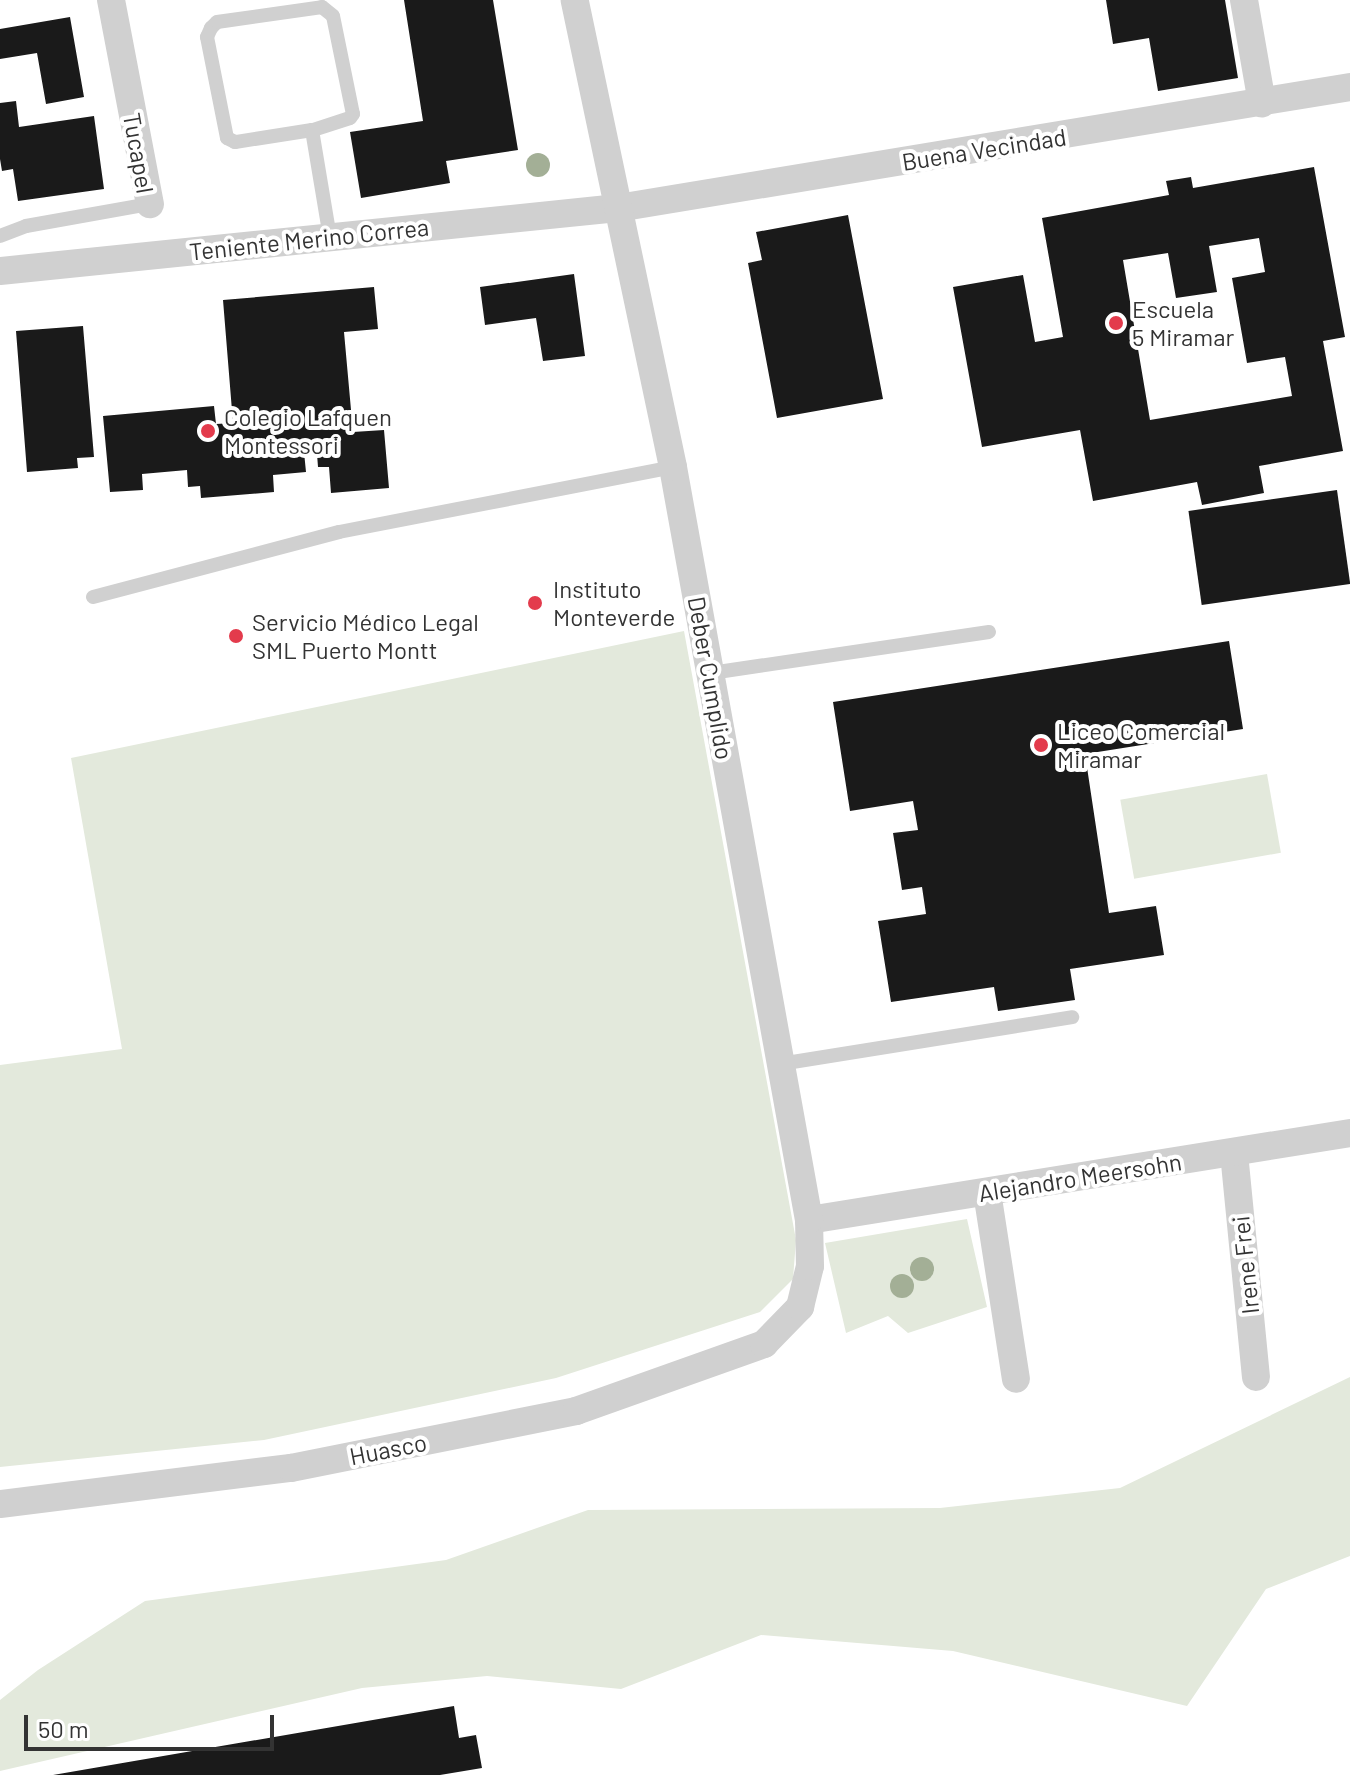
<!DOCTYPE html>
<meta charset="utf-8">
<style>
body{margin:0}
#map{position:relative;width:1350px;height:1775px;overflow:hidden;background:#fff;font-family:Barlow,sans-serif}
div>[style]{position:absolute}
.green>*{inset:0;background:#e3e9dc;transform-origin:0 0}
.building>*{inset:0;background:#1a1a1a;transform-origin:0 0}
.lane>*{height:14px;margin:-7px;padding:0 7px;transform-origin:7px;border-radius:7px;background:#d0d0d0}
.street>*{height:28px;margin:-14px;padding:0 14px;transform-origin:14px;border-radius:14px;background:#d0d0d0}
.trees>*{width:24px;height:24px;margin:-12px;border-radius:50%;background:#a3af96}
.dots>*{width:22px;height:22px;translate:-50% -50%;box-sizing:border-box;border:4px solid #fff;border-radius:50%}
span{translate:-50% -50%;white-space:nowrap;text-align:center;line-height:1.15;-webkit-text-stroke:8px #fff;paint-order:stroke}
.street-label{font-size:24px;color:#333}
.poi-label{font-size:24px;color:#333}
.left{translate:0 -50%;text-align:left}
.scale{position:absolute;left:24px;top:1715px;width:250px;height:36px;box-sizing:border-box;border:4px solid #333;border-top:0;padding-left:10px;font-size:24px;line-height:28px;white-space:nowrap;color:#333;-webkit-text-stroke:6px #fff;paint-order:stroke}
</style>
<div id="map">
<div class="green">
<div style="clip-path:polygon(684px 631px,796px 1240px,793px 1279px,760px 1312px,556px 1378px,264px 1440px,0 1467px,0 1065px,122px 1049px,71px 758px)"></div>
<div style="left:1267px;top:774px;width:80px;height:149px;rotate:80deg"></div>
<div style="clip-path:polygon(967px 1219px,987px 1307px,908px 1333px,888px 1316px,846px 1333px,825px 1243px)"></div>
<div style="clip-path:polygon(1350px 1377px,1350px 1556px,1266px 1589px,1187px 1706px,953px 1651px,761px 1635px,621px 1689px,487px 1676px,362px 1688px,0 1771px,0 1700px,38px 1670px,145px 1601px,446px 1560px,588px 1510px,940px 1508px,1120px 1488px)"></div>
</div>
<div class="building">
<div style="clip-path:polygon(404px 0,493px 0,518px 150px,446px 161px,450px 183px,361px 198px,350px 132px,423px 121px)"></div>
<div style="clip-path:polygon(1106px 0,1225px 0,1238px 78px,1158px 91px,1149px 38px,1113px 44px)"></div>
<div style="clip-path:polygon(70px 17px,84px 97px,46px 104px,37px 53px,0 59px,0 29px)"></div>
<div style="clip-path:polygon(16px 101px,19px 127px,94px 116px,104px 189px,18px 201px,13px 169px,2px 171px,0 159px,0 103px)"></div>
<div style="clip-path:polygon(evenodd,1314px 167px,1345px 337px,1323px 341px,1343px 451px,1259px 466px,1264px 493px,1202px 505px,1197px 482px,1093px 501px,1080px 430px,982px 447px,953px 287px,1023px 275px,1035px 342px,1063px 337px,1042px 218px,1169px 195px,1166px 181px,1191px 177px,1193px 188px,1314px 167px,1259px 238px,1265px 272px,1232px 278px,1247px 363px,1285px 357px,1292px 396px,1150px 420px,1123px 260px,1168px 253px,1176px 298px,1217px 292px,1209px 246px,1259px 238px)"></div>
<div style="clip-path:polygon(848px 215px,883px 399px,777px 418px,748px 263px,762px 260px,756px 232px)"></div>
<div style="clip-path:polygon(574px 274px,585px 356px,543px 361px,536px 318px,485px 325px,480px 287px)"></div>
<div style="clip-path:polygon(374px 287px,378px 329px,344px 332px,353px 432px,384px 430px,389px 488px,331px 493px,329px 467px,318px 467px,316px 441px,303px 442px,306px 472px,273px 475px,274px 492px,201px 498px,200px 486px,188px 487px,187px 470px,142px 474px,143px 490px,110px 492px,103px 416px,214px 406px,216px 424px,233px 423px,223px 300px)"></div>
<div style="clip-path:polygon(83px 326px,94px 457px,77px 458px,78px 468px,27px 472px,16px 331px)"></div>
<div style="left:1337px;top:490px;width:95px;height:150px;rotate:82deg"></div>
<div style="clip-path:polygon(1229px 641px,1243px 729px,1085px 754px,1109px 913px,1156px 906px,1164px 955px,1070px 969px,1075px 1000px,998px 1011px,994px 987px,891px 1002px,878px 921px,926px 914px,922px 887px,902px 890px,893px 833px,918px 830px,913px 801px,850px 811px,833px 702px)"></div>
<div style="clip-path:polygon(454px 1706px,459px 1738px,476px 1735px,482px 1768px,440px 1775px,53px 1775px)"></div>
</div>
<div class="lane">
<div style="left:322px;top:7px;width:14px;rotate:39deg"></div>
<div style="left:333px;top:16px;width:100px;rotate:78.5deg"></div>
<div style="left:353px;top:114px;width:5px;rotate:127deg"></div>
<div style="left:350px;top:118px;width:40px;rotate:162deg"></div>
<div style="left:312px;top:130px;width:78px;rotate:171.1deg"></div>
<div style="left:235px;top:142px;width:9px;rotate:-153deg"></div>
<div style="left:227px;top:138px;width:103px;rotate:-101.2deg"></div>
<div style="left:207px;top:37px;width:10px;rotate:-66deg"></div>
<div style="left:211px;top:28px;width:8px;rotate:-45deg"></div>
<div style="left:217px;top:22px;width:106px;rotate:-8.1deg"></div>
<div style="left:312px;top:130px;width:109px;rotate:80.5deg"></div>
<div style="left:0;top:236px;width:28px;rotate:-21deg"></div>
<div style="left:26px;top:226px;width:126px;rotate:-10.1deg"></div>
<div style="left:93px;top:597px;width:254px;rotate:-14.8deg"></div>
<div style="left:339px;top:532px;width:340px;rotate:-11deg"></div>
<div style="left:711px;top:673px;width:281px;rotate:-8.4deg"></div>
<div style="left:780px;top:1064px;width:296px;rotate:-9.1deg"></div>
</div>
<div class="street">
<div style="left:111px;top:0;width:208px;rotate:79.2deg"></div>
<div style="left:1244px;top:0;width:105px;rotate:80.1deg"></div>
<div style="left:0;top:271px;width:621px;rotate:-5.82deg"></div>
<div style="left:618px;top:208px;width:742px;rotate:-9.39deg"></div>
<div style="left:1234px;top:1153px;width:225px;rotate:84.4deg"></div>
<div style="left:987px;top:1192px;width:189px;rotate:81.2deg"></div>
<div style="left:809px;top:1220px;width:548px;rotate:-9.14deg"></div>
<div style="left:0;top:1504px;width:293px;rotate:-7.1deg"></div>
<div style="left:291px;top:1468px;width:291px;rotate:-11.3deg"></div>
<div style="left:576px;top:1411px;width:200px;rotate:-19.6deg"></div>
<div style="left:764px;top:1344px;width:52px;rotate:-45.8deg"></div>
<div style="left:800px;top:1307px;width:42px;rotate:-76.3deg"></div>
<div style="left:810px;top:1266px;width:46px;rotate:-91.2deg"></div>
<div style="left:809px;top:1220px;width:765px;rotate:-100.24deg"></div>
<div style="left:673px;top:467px;width:477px;rotate:-101.9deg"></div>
</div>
<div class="trees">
<div style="left:538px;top:165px"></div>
<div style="left:922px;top:1269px"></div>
<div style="left:902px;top:1286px"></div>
</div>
<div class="dots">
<div style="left:1116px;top:323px;background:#e33b4c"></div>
<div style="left:208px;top:431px;background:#e33b4c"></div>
<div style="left:535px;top:603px;background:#e33b4c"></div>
<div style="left:236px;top:636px;background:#e33b4c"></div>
<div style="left:1041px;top:745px;background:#e33b4c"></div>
</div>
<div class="street-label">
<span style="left:984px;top:149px;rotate:-9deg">Buena Vecindad</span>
<span style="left:139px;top:153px;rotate:80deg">Tucapel</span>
<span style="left:309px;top:239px;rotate:-6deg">Teniente Merino Correa</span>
<span style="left:711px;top:678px;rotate:80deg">Deber Cumplido</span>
<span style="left:1080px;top:1177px;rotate:-9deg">Alejandro Meersohn</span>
<span style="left:1245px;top:1265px;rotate:-96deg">Irene Frei</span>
<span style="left:388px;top:1449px;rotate:-11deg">Huasco</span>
</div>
<div class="poi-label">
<span class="left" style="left:1132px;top:323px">Escuela<br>5 Miramar</span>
<span class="left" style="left:224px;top:431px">Colegio Lafquen<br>Montessori</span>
<span class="left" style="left:553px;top:603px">Instituto<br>Monteverde</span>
<span class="left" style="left:252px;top:636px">Servicio Médico Legal<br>SML Puerto Montt</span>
<span class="left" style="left:1057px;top:745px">Liceo Comercial<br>Miramar</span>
</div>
<div class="scale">50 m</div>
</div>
